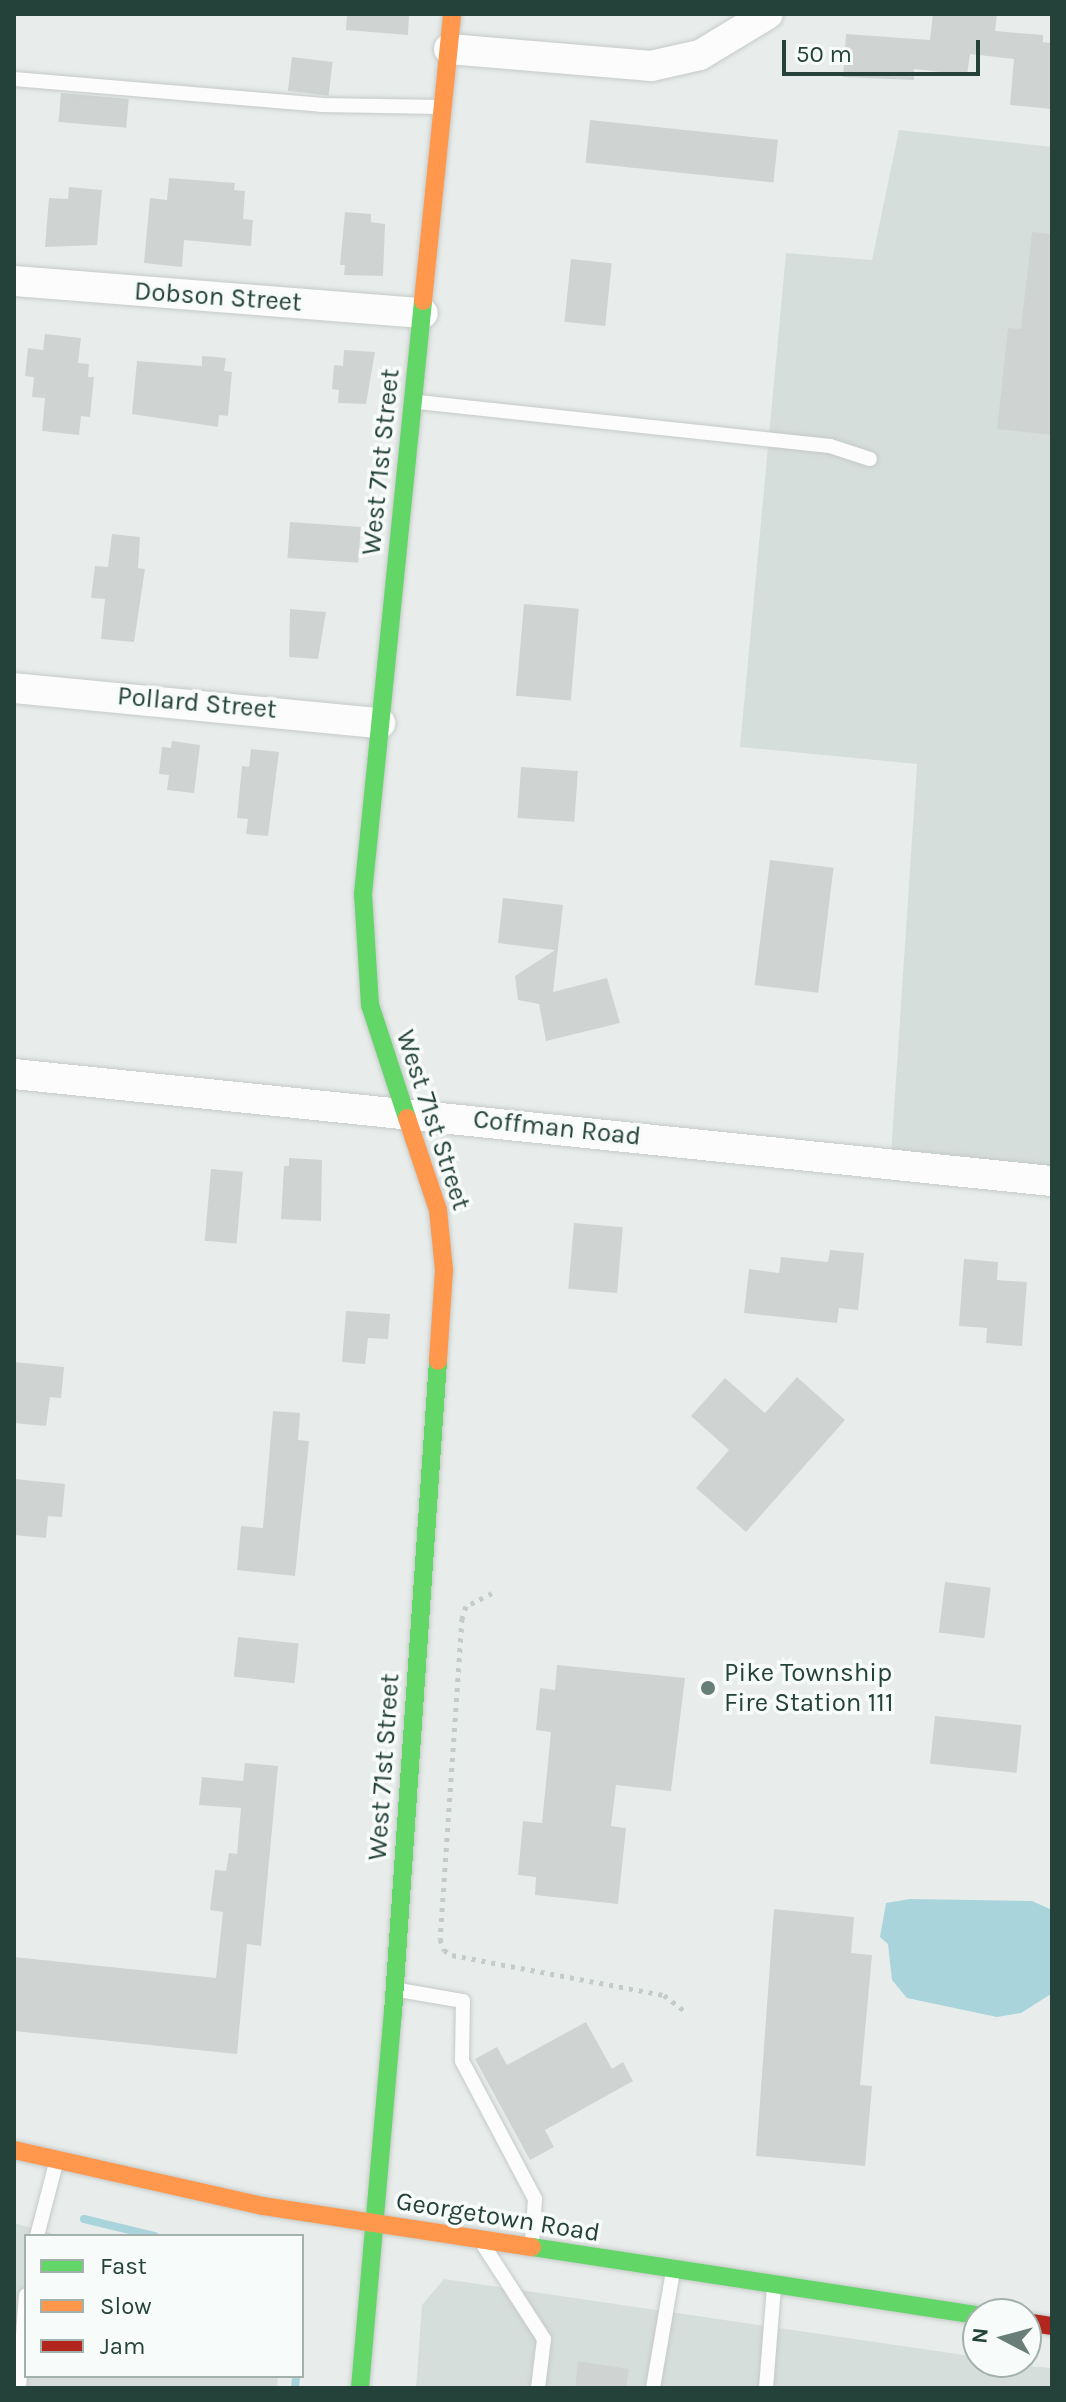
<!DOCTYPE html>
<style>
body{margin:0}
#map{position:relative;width:1066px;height:2402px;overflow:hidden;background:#e8edeb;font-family:Karla,sans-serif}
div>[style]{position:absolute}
.built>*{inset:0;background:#d6dedb}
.water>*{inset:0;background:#a9d4db}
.stream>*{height:8px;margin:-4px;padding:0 4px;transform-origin:4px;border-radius:4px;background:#a9d4db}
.building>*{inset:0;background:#cfd4d2;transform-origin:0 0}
.path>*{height:5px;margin-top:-2.5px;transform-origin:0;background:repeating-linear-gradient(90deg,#c3ccca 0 4px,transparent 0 10px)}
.roads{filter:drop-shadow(0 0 2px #c5cac8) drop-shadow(0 0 2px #c5cac8)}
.lane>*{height:14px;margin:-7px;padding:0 7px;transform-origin:7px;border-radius:7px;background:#fcfcfc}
.street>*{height:30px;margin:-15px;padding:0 15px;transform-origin:15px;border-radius:15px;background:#fcfcfc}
.fast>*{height:18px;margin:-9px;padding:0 9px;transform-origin:9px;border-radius:9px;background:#63d668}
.slow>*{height:18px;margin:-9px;padding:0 9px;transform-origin:9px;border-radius:9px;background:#ff974d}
.jam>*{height:18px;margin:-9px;padding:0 9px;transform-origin:9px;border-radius:9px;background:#b3261e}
.dots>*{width:22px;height:22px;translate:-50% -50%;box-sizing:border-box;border:4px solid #f7fbf9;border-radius:50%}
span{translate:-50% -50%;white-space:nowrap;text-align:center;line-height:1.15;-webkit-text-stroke:7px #f7fbf9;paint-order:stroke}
.street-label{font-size:26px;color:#24423a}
.poi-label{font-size:26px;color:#24423a}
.left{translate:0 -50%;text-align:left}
.frame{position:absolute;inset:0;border:16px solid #24423a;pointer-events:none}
.legend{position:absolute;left:24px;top:2234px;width:280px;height:144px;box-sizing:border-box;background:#f7fbf9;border:2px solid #a3b1ad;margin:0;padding:10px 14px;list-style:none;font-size:24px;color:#24423a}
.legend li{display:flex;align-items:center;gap:16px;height:40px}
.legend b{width:40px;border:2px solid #a3b1ad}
.north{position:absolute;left:962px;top:2298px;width:80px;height:80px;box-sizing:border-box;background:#f7fbf9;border:2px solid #a3b1ad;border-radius:50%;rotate:276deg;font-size:22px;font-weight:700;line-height:32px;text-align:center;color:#24423a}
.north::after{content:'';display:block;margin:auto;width:28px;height:36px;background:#697e78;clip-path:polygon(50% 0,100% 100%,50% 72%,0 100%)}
.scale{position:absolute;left:782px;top:40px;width:198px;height:36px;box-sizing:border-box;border:4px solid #24423a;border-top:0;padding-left:10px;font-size:24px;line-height:28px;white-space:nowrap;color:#24423a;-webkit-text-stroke:6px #f7fbf9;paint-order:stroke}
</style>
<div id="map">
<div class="built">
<div style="clip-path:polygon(899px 130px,1052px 147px,1052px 1170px,891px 1154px,917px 764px,740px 747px,786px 253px,872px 260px)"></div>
<div style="clip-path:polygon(14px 2223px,61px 2236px,26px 2236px,26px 2376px,278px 2376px,277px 2388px,14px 2388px)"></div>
<div style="clip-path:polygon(444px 2279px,978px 2357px,978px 2362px,1052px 2368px,1052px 2388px,416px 2388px,422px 2305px)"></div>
</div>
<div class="water">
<div style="clip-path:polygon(910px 1899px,1032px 1901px,1052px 1910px,1051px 1994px,1021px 2013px,997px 2017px,907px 1998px,892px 1980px,888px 1944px,880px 1937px,886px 1903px)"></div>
</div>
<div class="stream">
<div style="left:84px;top:2219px;width:73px;rotate:13.5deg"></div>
<div style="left:295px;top:2388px;width:12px;rotate:-85deg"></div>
</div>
<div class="building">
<div style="clip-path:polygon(347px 14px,409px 14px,408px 35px,346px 30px)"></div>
<div style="clip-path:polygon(933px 14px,997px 14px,995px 31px,1043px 35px,1043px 42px,1052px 43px,1052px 109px,1010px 105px,1014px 59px,970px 54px,967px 75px,914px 69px,914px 80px,843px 77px,846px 34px,930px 40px)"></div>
<div style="left:292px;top:57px;width:41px;height:34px;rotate:7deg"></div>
<div style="left:61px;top:93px;width:68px;height:29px;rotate:5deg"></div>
<div style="left:590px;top:120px;width:189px;height:43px;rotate:6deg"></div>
<div style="clip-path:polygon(169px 178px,235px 183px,234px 190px,245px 191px,243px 219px,253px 220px,251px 246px,184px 240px,182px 267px,144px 263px,150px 198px,167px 200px)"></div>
<div style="clip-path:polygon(69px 187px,102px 190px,97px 245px,45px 247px,49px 198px,68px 199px)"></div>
<div style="clip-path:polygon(345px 212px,371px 214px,371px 222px,385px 224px,383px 276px,344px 275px,345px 265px,340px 265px)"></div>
<div style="clip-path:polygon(1032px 232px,1052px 234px,1052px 435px,997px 429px,1008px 328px,1021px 329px)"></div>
<div style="left:571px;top:259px;width:41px;height:63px;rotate:6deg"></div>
<div style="clip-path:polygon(45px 334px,81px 338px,78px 363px,89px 364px,88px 377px,94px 377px,90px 417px,81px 416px,79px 435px,42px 431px,45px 398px,32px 397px,34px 377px,25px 376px,28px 348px,43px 350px)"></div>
<div style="clip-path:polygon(344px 350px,375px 352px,366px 404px,338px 403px,339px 390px,332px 389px,334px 365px,343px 366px)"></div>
<div style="clip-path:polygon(202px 356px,226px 358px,224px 371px,232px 372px,228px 416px,219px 415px,218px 427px,132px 414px,137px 361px,202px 366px)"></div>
<div style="left:290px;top:522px;width:71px;height:36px;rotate:4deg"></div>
<div style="clip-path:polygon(112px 534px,140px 537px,138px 568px,145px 569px,134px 642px,101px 639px,105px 599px,91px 598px,95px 566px,108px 567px)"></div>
<div style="left:524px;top:604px;width:55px;height:92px;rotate:5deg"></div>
<div style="clip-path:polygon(290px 609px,326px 612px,318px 659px,289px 657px)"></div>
<div style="clip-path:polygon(172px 741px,200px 745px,194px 793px,167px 790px,169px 775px,159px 774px,162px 747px,171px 748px)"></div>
<div style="clip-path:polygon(251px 749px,279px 752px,268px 836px,246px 834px,248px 819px,237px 818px,242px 766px,249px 767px)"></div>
<div style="left:521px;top:767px;width:57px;height:51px;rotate:4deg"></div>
<div style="left:770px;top:860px;width:64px;height:126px;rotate:7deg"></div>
<div style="clip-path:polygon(503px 898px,563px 905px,553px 992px,607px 978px,620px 1023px,546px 1041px,539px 1004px,518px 1000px,515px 976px,555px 950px,498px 943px)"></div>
<div style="clip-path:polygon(289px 1158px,322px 1160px,321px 1221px,281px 1219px,284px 1166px,289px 1166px)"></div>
<div style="left:211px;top:1169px;width:32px;height:72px;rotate:5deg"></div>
<div style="left:574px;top:1223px;width:49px;height:66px;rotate:5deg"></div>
<div style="clip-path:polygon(830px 1250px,864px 1253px,858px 1310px,839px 1308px,837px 1323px,744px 1313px,749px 1269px,779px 1273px,781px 1257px,828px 1262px)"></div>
<div style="clip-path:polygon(964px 1259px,998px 1262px,997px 1280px,1027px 1282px,1022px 1346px,986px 1343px,987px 1328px,959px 1326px)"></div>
<div style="clip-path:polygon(346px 1311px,390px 1314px,388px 1339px,368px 1338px,365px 1364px,342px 1362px)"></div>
<div style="clip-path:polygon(14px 1362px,64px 1367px,61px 1398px,50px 1397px,46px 1426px,14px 1423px)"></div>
<div style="clip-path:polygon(797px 1377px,845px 1420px,746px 1532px,696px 1488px,729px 1450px,691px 1416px,725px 1378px,765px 1413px)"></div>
<div style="clip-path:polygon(273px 1411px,300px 1413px,298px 1440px,309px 1441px,295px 1576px,237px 1570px,241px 1526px,263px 1528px)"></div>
<div style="clip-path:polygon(15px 1479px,65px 1484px,62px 1517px,48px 1516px,46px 1538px,14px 1535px)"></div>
<div style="left:945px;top:1582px;width:46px;height:51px;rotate:7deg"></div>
<div style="left:238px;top:1637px;width:61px;height:40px;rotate:6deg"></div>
<div style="clip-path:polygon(557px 1665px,685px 1678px,671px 1791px,616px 1785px,611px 1826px,626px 1828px,618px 1904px,535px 1895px,536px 1877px,518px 1875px,523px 1821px,542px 1823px,551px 1732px,536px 1730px,540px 1688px,555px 1690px)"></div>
<div style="left:935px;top:1716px;width:87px;height:48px;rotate:6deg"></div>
<div style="clip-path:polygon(245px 1763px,278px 1766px,261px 1946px,247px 1944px,237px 2054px,14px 2031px,14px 1957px,216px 1978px,223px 1912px,210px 1910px,215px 1870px,226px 1871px,229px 1853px,237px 1854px,241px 1808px,199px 1805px,202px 1777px,243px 1781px)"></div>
<div style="clip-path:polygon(774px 1909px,854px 1917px,851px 1953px,872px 1955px,860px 2085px,872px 2086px,865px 2166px,756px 2156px)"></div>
<div style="clip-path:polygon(586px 2022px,612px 2069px,623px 2062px,633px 2081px,545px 2130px,554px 2147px,530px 2160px,475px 2059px,497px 2047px,507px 2065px)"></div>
<div style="clip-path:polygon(578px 2361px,629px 2369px,626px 2388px,575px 2388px)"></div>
</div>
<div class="path">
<div style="left:492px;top:1593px;width:29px;rotate:153deg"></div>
<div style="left:466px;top:1606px;width:13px;rotate:108deg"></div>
<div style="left:462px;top:1618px;width:322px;rotate:93.9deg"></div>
<div style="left:440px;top:1939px;width:12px;rotate:70deg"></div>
<div style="left:444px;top:1950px;width:9px;rotate:32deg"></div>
<div style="left:452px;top:1955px;width:216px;rotate:10.7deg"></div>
<div style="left:664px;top:1995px;width:29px;rotate:38deg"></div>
</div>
<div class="roads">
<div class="lane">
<div style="left:14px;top:79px;width:308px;rotate:4.8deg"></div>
<div style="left:321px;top:105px;width:119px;rotate:1deg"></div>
<div style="left:418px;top:402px;width:414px;rotate:6.1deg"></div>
<div style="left:830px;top:446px;width:42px;rotate:18deg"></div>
<div style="left:399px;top:1990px;width:65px;rotate:9.8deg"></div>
<div style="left:463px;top:2001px;width:60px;rotate:91deg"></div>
<div style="left:462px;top:2061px;width:156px;rotate:62.1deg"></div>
<div style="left:535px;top:2199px;width:43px;rotate:94deg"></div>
<div style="left:37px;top:2236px;width:75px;rotate:-75.4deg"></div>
<div style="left:484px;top:2246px;width:111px;rotate:57.2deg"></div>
<div style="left:544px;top:2339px;width:49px;rotate:97deg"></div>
<div style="left:19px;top:2388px;width:93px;rotate:-85.7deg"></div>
<div style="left:653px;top:2388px;width:119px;rotate:-80.3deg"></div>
<div style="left:766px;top:2388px;width:102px;rotate:-85.5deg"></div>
</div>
<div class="street">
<div style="left:449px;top:49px;width:203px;rotate:4.8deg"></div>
<div style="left:651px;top:66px;width:50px;rotate:-12.7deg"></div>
<div style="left:700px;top:55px;width:79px;rotate:-31.1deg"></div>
<div style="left:14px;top:281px;width:410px;rotate:4.5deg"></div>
<div style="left:14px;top:688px;width:368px;rotate:5.5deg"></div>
<div style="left:14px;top:1074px;width:1044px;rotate:5.89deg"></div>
</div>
<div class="fast">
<div style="left:407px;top:1118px;width:119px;rotate:-108.1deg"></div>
<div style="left:370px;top:1005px;width:111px;rotate:-93.6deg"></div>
<div style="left:363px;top:894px;width:596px;rotate:-84.22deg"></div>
<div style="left:532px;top:2247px;width:451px;rotate:8.7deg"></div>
<div style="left:360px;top:2388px;width:376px;rotate:-85deg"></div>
<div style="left:393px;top:2013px;width:654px;rotate:-86.05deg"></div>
</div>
<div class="slow">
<div style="left:423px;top:301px;width:288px;rotate:-84.2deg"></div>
<div style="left:407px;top:1118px;width:97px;rotate:71.4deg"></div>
<div style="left:438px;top:1210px;width:60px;rotate:84.3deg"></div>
<div style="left:444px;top:1270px;width:91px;rotate:93.8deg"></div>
<div style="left:14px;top:2150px;width:255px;rotate:12.7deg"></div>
<div style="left:263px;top:2206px;width:272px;rotate:8.7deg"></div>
</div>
<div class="jam">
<div style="left:1026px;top:2322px;width:26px;rotate:9deg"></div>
</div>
</div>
<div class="dots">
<div style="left:708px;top:1688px;background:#697e78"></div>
</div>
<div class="street-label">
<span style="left:218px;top:297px;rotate:4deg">Dobson Street</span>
<span style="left:381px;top:462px;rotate:-84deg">West 71st Street</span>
<span style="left:197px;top:703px;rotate:5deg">Pollard Street</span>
<span style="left:433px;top:1120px;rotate:72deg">West 71st Street</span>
<span style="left:557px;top:1128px;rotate:6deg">Coffman Road</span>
<span style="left:384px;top:1767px;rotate:-86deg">West 71st Street</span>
<span style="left:498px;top:2217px;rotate:9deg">Georgetown Road</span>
</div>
<div class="poi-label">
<span class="left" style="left:724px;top:1688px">Pike Township<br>Fire Station 111</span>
</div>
<div class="frame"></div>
<ul class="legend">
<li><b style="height:10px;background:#63d668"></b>Fast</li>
<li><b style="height:10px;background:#ff974d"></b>Slow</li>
<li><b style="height:10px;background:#b3261e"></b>Jam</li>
</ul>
<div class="north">N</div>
<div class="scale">50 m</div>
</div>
